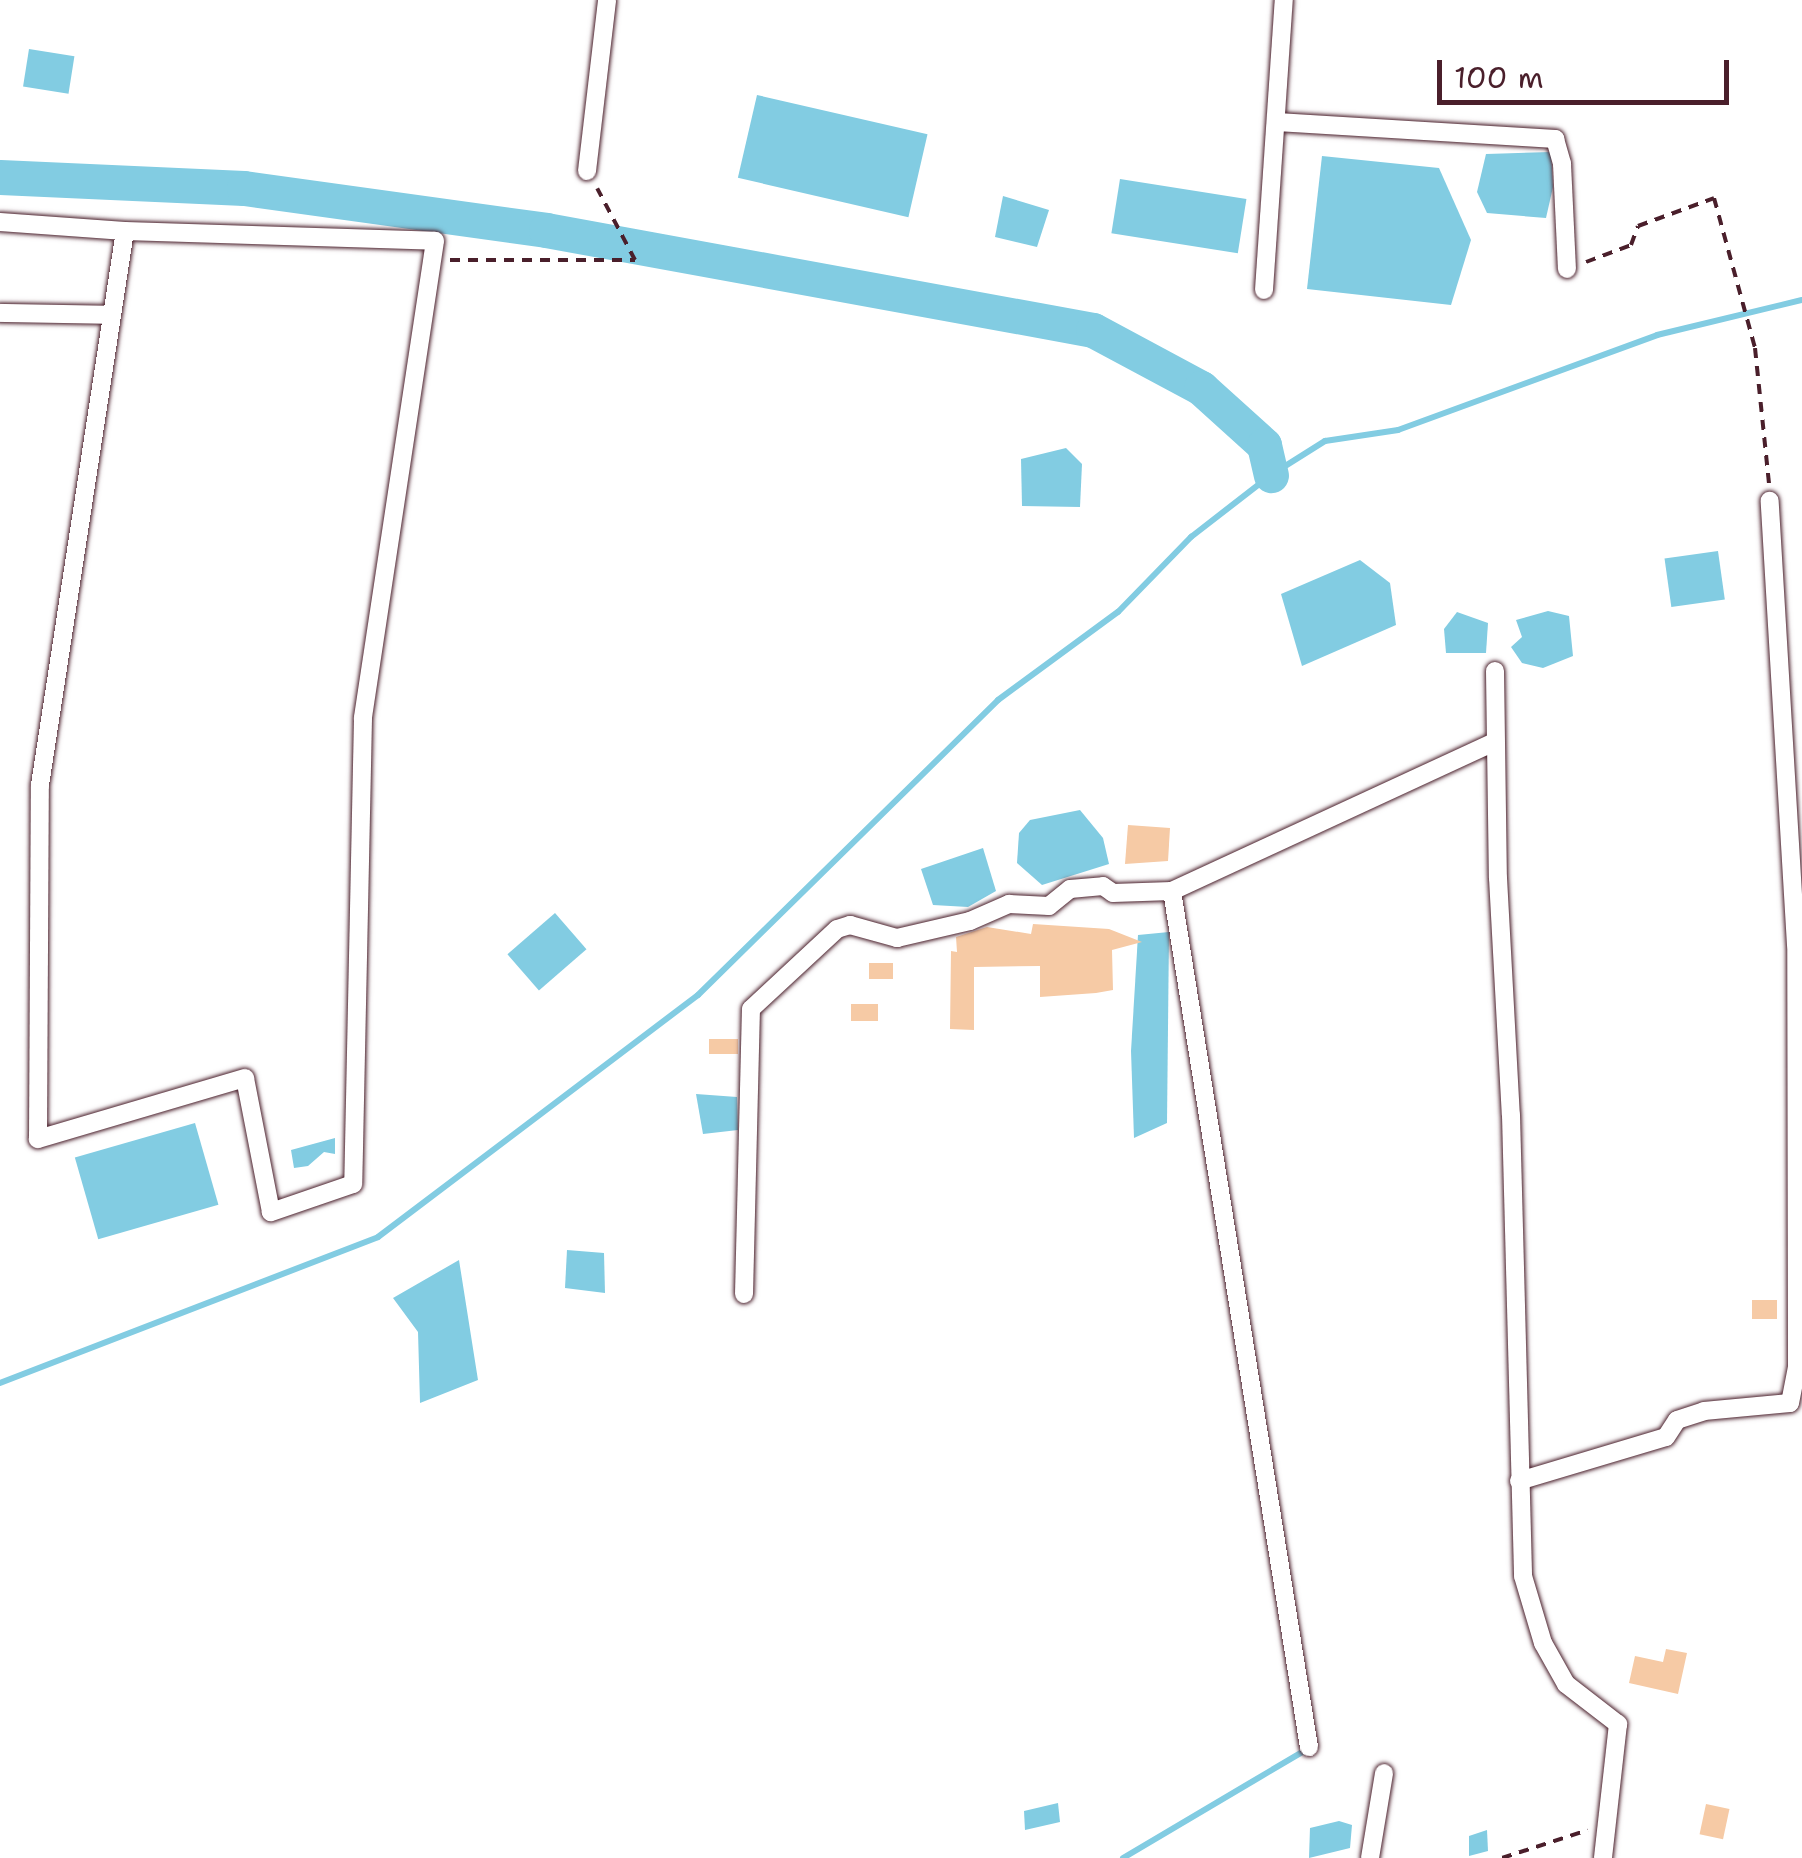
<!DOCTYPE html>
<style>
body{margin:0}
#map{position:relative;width:1802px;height:1858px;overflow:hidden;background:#fff;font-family:"Shantell Sans",sans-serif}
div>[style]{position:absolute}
.water>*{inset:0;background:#82cce2;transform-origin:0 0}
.stream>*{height:6px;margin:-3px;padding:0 3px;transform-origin:3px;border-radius:3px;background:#82cce2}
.river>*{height:35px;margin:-17.5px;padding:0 17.5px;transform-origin:17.5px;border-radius:17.5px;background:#82cce2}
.building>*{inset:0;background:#f6caa5;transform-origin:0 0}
.path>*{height:4px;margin-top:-2px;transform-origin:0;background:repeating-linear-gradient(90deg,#4a1f2b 0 10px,transparent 0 18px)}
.roads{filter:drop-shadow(0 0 2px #4a1f2b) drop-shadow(0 0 2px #4a1f2b)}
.street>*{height:18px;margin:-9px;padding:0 9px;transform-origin:9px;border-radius:9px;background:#fff}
span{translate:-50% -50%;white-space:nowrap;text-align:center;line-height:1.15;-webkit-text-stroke:9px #fff;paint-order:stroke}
.scale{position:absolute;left:1437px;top:60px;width:292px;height:45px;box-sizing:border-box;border:5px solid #4a1f2b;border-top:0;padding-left:12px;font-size:30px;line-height:35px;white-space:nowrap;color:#4a1f2b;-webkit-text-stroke:8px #fff;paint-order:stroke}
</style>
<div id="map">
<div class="water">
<div style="left:29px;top:49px;width:46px;height:38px;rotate:9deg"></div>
<div style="left:757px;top:95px;width:175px;height:85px;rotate:13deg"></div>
<div style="clip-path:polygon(1551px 152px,1553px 187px,1546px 218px,1487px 213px,1477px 192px,1486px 154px)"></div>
<div style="clip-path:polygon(1322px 156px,1439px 168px,1471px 240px,1451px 305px,1307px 289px)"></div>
<div style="left:1120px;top:179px;width:128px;height:55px;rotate:9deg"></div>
<div style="clip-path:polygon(1003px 196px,1049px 210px,1037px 247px,995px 237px)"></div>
<div style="clip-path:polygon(1066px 448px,1082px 464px,1080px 507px,1022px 506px,1021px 459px)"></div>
<div style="left:1718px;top:551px;width:49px;height:54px;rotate:82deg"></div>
<div style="clip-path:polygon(1360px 560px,1390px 583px,1396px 625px,1302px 666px,1281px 594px)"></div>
<div style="clip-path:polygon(1548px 611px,1569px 616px,1573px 656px,1543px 668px,1522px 663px,1511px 647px,1522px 637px,1516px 620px)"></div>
<div style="clip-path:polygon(1457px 612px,1488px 623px,1486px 653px,1446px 653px,1444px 629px)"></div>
<div style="clip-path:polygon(1080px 810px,1103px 838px,1109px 864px,1042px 885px,1017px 863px,1019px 833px,1030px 820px)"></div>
<div style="clip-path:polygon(983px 848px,996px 891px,968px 907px,933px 905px,921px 869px)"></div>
<div style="left:555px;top:913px;width:48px;height:63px;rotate:49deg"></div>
<div style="clip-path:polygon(1169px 932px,1167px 1123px,1134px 1138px,1131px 1051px,1138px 935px)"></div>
<div style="clip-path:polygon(696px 1094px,737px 1097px,738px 1130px,703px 1134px)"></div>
<div style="left:195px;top:1123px;width:85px;height:125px;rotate:74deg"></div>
<div style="clip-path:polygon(335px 1138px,335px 1154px,324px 1152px,308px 1166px,294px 1168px,291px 1150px)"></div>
<div style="clip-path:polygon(567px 1250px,604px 1253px,605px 1293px,565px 1288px)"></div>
<div style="clip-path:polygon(459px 1260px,478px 1380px,420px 1403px,418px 1332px,393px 1298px)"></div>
<div style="clip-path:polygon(1058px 1803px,1060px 1822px,1025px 1830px,1024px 1811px)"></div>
<div style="clip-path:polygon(1339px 1821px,1352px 1825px,1350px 1848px,1309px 1858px,1310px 1828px)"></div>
<div style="clip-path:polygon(1487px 1830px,1488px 1851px,1469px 1856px,1469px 1836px)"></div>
</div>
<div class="stream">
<div style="left:0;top:1383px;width:405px;rotate:-21.1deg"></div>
<div style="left:378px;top:1237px;width:401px;rotate:-37.1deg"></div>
<div style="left:698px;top:995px;width:421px;rotate:-44.5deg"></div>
<div style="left:998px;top:700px;width:149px;rotate:-36.3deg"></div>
<div style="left:1118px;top:612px;width:105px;rotate:-45.8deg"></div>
<div style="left:1191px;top:537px;width:101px;rotate:-37.8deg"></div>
<div style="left:1271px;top:475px;width:64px;rotate:-32.2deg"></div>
<div style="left:1325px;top:441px;width:74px;rotate:-8.6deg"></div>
<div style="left:1398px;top:430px;width:276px;rotate:-20.1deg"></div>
<div style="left:1657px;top:335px;width:149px;rotate:-13.6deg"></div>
<div style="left:1123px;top:1858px;width:214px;rotate:-30.6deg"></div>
</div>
<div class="river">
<div style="left:0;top:177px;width:244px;rotate:2.6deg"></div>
<div style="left:244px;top:188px;width:305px;rotate:7.9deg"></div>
<div style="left:546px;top:230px;width:556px;rotate:10.36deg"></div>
<div style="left:1093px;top:330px;width:123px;rotate:28.2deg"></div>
<div style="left:1201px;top:388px;width:85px;rotate:42.1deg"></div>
<div style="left:1264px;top:445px;width:31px;rotate:77deg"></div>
</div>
<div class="building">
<div style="clip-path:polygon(1128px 825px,1170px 828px,1168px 861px,1125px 864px)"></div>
<div style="clip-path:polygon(1033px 924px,1109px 929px,1142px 942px,1112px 950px,1113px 990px,1096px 993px,1040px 997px,1040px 966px,974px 967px,974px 1030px,950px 1029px,951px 951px,957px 952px,956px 937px,987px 927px,1031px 934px)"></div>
<div style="left:869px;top:963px;width:24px;height:16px"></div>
<div style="left:878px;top:1004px;width:17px;height:27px;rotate:90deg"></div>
<div style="left:709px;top:1039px;width:29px;height:15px"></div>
<div style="left:1777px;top:1300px;width:19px;height:25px;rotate:90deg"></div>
<div style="clip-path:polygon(1666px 1649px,1687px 1653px,1678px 1694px,1629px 1683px,1635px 1656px,1663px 1662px)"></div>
<div style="left:1706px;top:1804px;width:24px;height:31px;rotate:12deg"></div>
</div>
<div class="path">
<div style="left:450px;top:260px;width:185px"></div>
<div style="left:635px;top:260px;width:81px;rotate:-117.8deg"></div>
<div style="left:1586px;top:262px;width:48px;rotate:-20.7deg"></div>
<div style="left:1631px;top:245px;width:20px;rotate:-70deg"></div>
<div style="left:1638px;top:226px;width:81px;rotate:-20.2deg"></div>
<div style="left:1714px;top:198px;width:156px;rotate:74.7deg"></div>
<div style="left:1755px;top:348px;width:136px;rotate:84.1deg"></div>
<div style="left:1502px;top:1858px;width:90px;rotate:-18deg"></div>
</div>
<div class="roads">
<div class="street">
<div style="left:1277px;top:122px;width:279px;rotate:3.5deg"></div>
<div style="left:1555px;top:139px;width:26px;rotate:74deg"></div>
<div style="left:1562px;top:164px;width:105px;rotate:87.3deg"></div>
<div style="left:587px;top:171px;width:172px;rotate:-83.3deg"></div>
<div style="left:0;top:222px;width:125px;rotate:4.1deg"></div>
<div style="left:125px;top:231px;width:310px;rotate:1.8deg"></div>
<div style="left:435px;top:241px;width:482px;rotate:98.6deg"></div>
<div style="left:363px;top:718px;width:466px;rotate:91.2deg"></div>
<div style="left:353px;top:1184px;width:87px;rotate:161.1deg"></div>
<div style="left:271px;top:1212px;width:136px;rotate:-101deg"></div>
<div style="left:245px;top:1078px;width:216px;rotate:163.6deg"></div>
<div style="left:38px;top:1139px;width:354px;rotate:-89.7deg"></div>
<div style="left:40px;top:785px;width:560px;rotate:-81.28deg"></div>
<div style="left:1264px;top:290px;width:291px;rotate:-86.1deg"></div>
<div style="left:0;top:313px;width:112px;rotate:1deg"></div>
<div style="left:1495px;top:671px;width:207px;rotate:89.2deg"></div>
<div style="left:1498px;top:878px;width:237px;rotate:86.9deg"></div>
<div style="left:1511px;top:1115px;width:461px;rotate:88.5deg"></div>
<div style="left:1523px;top:1576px;width:70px;rotate:73.4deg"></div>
<div style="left:1543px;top:1643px;width:47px;rotate:60.7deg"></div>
<div style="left:1566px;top:1684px;width:66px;rotate:37.6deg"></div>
<div style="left:1618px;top:1724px;width:135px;rotate:96.4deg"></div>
<div style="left:1172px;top:891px;width:867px;rotate:80.91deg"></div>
<div style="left:744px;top:1294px;width:285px;rotate:-88.6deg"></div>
<div style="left:751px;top:1009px;width:117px;rotate:-42.9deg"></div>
<div style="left:837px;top:929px;width:14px;rotate:-17deg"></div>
<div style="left:850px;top:925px;width:49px;rotate:15.5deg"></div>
<div style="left:897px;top:938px;width:75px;rotate:-13.1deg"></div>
<div style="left:970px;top:921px;width:43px;rotate:-23.6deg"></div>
<div style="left:1009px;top:904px;width:40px;rotate:2.9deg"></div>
<div style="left:1049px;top:906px;width:27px;rotate:-39deg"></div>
<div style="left:1070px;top:889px;width:33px;rotate:-5deg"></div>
<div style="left:1103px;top:886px;width:12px;rotate:35deg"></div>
<div style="left:1113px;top:893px;width:59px;rotate:-1.9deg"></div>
<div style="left:1172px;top:891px;width:356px;rotate:-24.8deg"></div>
<div style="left:1519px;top:1481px;width:153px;rotate:-16.7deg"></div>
<div style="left:1666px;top:1437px;width:20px;rotate:-57deg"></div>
<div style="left:1677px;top:1420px;width:28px;rotate:-18deg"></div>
<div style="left:1704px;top:1411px;width:86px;rotate:-5.3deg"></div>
<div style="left:1790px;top:1403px;width:38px;rotate:-79deg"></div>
<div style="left:1797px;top:1366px;width:421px;rotate:-90.1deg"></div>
<div style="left:1796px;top:945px;width:445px;rotate:-93.4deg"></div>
<div style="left:1370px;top:1858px;width:86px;rotate:-80.6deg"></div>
</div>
</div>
<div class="scale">100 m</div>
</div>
